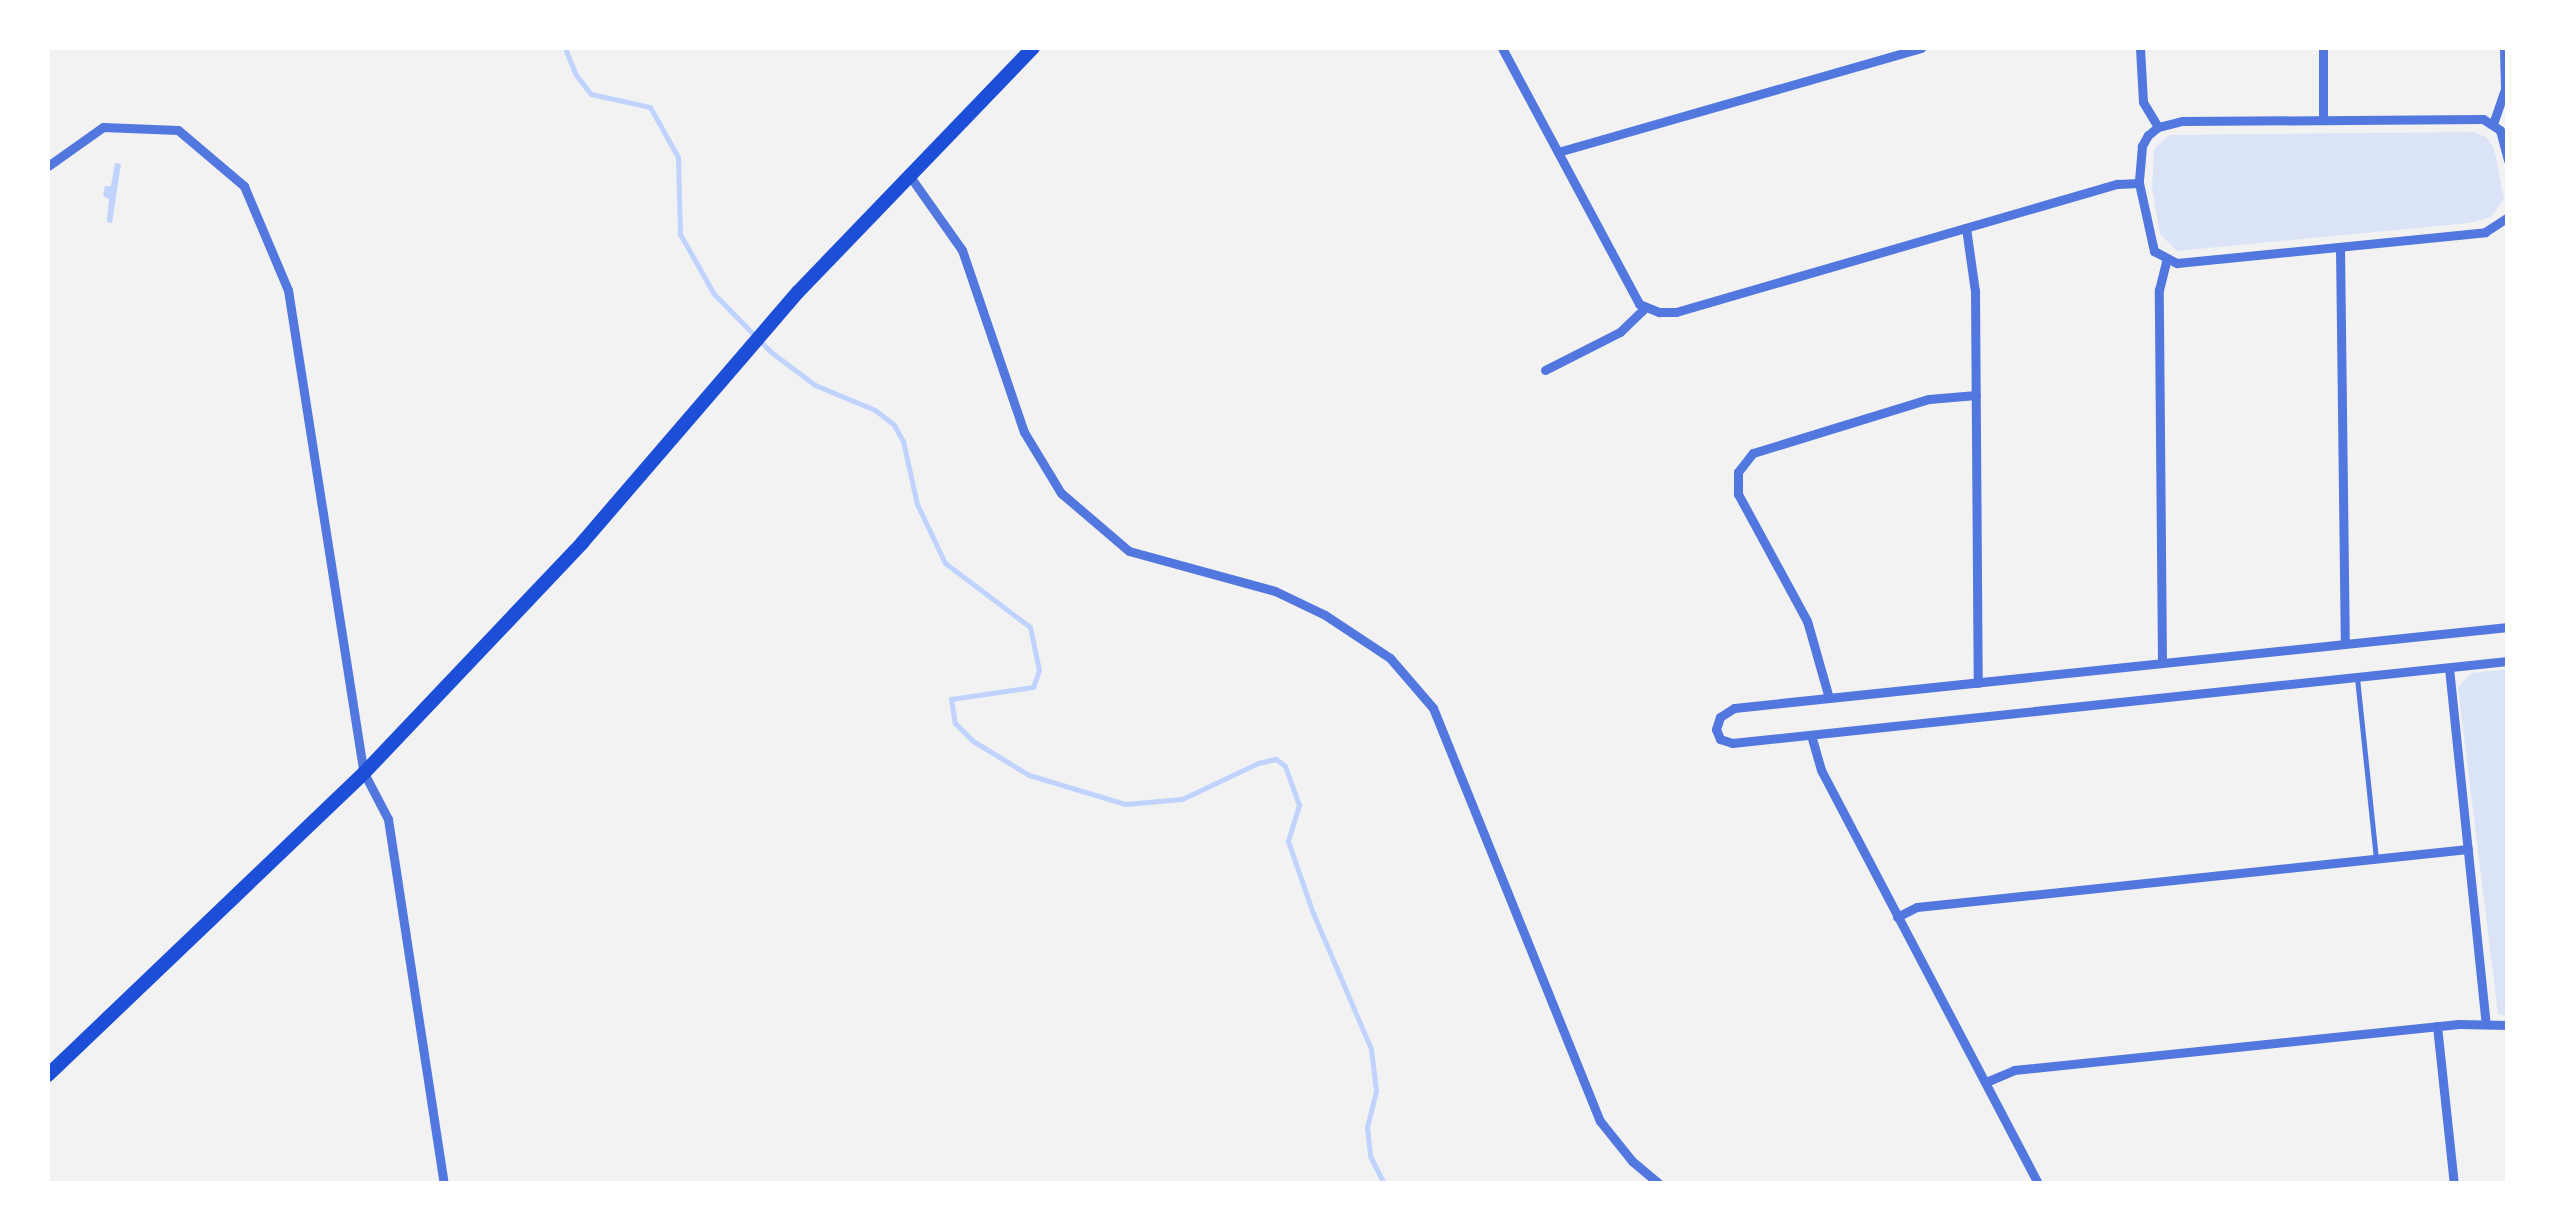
<!DOCTYPE html>
<style>
body{margin:0}
#map{position:relative;width:2555px;height:1231px;overflow:hidden;background:#f2f2f2;font-family:Arial,sans-serif}
div>[style]{position:absolute}
.green>*{inset:0;background:#dbe4f7}
.water>*{inset:0;background:#bfd3fe}
.stream>*{height:5px;margin:-2.5px;padding:0 2.5px;transform-origin:2.5px;border-radius:2.5px;background:#bfd3fe}
.service>*{height:5px;margin:-2.5px;padding:0 2.5px;transform-origin:2.5px;border-radius:2.5px;background:#5277de}
.minor>*{height:9px;margin:-4.5px;padding:0 4.5px;transform-origin:4.5px;border-radius:4.5px;background:#5277de}
.primary>*{height:14px;margin:-7px;padding:0 7px;transform-origin:7px;border-radius:7px;background:#1d4ed8}
span{translate:-50% -50%;white-space:nowrap;text-align:center;line-height:1.15;-webkit-text-stroke:10px #fff;paint-order:stroke}
.frame{position:absolute;inset:0;border:50px solid #fff;pointer-events:none}
</style>
<div id="map">
<div class="green">
<div style="clip-path:polygon(2473px 132px,2486px 137px,2494px 148px,2504px 199px,2491px 217px,2469px 223px,2177px 251px,2160px 234px,2152px 188px,2154px 149px,2169px 135px)"></div>
<div style="clip-path:polygon(2507px 669px,2508px 669px,2507px 1016px,2498px 1014px,2458px 688px,2471px 673px)"></div>
</div>
<div class="water">
<div style="clip-path:polygon(115px 163px,121px 164px,112px 223px,107px 222px,109px 199px,103px 196px,105px 186px,111px 186px)"></div>
</div>
<div class="stream">
<div style="left:565px;top:48px;width:29px;rotate:68deg"></div>
<div style="left:576px;top:75px;width:24px;rotate:52deg"></div>
<div style="left:591px;top:94px;width:60px;rotate:12.4deg"></div>
<div style="left:650px;top:107px;width:57px;rotate:60.8deg"></div>
<div style="left:678px;top:157px;width:77px;rotate:88.5deg"></div>
<div style="left:680px;top:234px;width:69px;rotate:60.5deg"></div>
<div style="left:714px;top:294px;width:81px;rotate:45.5deg"></div>
<div style="left:771px;top:352px;width:55px;rotate:36.9deg"></div>
<div style="left:815px;top:385px;width:65px;rotate:22.6deg"></div>
<div style="left:875px;top:410px;width:24px;rotate:38deg"></div>
<div style="left:894px;top:425px;width:18px;rotate:61deg"></div>
<div style="left:903px;top:441px;width:65px;rotate:77.5deg"></div>
<div style="left:917px;top:504px;width:65px;rotate:64.6deg"></div>
<div style="left:945px;top:563px;width:106px;rotate:37deg"></div>
<div style="left:1030px;top:627px;width:44px;rotate:78.2deg"></div>
<div style="left:1039px;top:670px;width:18px;rotate:109deg"></div>
<div style="left:1033px;top:687px;width:83px;rotate:171.7deg"></div>
<div style="left:951px;top:699px;width:24px;rotate:81deg"></div>
<div style="left:955px;top:723px;width:25px;rotate:45deg"></div>
<div style="left:973px;top:741px;width:66px;rotate:31.3deg"></div>
<div style="left:1029px;top:775px;width:100px;rotate:16.8deg"></div>
<div style="left:1125px;top:804px;width:57px;rotate:-5deg"></div>
<div style="left:1182px;top:799px;width:84px;rotate:-25.3deg"></div>
<div style="left:1258px;top:763px;width:18px;rotate:-13deg"></div>
<div style="left:1276px;top:759px;width:11px;rotate:38deg"></div>
<div style="left:1285px;top:766px;width:41px;rotate:70.3deg"></div>
<div style="left:1299px;top:805px;width:38px;rotate:107deg"></div>
<div style="left:1288px;top:841px;width:76px;rotate:70.9deg"></div>
<div style="left:1313px;top:913px;width:148px;rotate:66.9deg"></div>
<div style="left:1371px;top:1049px;width:42px;rotate:83.2deg"></div>
<div style="left:1376px;top:1091px;width:37px;rotate:104deg"></div>
<div style="left:1367px;top:1127px;width:29px;rotate:84deg"></div>
<div style="left:1370px;top:1156px;width:31px;rotate:63deg"></div>
</div>
<div class="service">
<div style="left:2357px;top:678px;width:182px;rotate:84deg"></div>
</div>
<div class="minor">
<div style="left:1502px;top:48px;width:290px;rotate:61.8deg"></div>
<div style="left:1639px;top:304px;width:22px;rotate:22deg"></div>
<div style="left:1659px;top:312px;width:17px"></div>
<div style="left:1676px;top:312px;width:460px;rotate:-16.2deg"></div>
<div style="left:2118px;top:184px;width:21px;rotate:-3deg"></div>
<div style="left:2140px;top:48px;width:54px;rotate:86.8deg"></div>
<div style="left:2143px;top:102px;width:29px;rotate:59deg"></div>
<div style="left:2323px;top:48px;width:72px;rotate:90deg"></div>
<div style="left:2493px;top:124px;width:37px;rotate:-71deg"></div>
<div style="left:2505px;top:89px;width:41px;rotate:-91.4deg"></div>
<div style="left:1558px;top:152px;width:378px;rotate:-16deg"></div>
<div style="left:2508px;top:160px;width:31px;rotate:-105deg"></div>
<div style="left:2500px;top:130px;width:20px;rotate:-147deg"></div>
<div style="left:2483px;top:119px;width:301px;rotate:179.6deg"></div>
<div style="left:2182px;top:121px;width:25px;rotate:166deg"></div>
<div style="left:2158px;top:127px;width:13px;rotate:141deg"></div>
<div style="left:2148px;top:135px;width:13px;rotate:119deg"></div>
<div style="left:2142px;top:146px;width:37px;rotate:95deg"></div>
<div style="left:2139px;top:183px;width:70px;rotate:77.6deg"></div>
<div style="left:2154px;top:251px;width:26px;rotate:28deg"></div>
<div style="left:2177px;top:263px;width:310px;rotate:-5.7deg"></div>
<div style="left:2485px;top:232px;width:27px;rotate:-33deg"></div>
<div style="left:48px;top:166px;width:67px;rotate:-35.3deg"></div>
<div style="left:103px;top:127px;width:75px;rotate:2.3deg"></div>
<div style="left:178px;top:130px;width:87px;rotate:40.3deg"></div>
<div style="left:244px;top:186px;width:113px;rotate:67.1deg"></div>
<div style="left:288px;top:290px;width:489px;rotate:81.1deg"></div>
<div style="left:364px;top:773px;width:52px;rotate:62.4deg"></div>
<div style="left:388px;top:819px;width:369px;rotate:81.3deg"></div>
<div style="left:909px;top:175px;width:92px;rotate:54.8deg"></div>
<div style="left:962px;top:250px;width:192px;rotate:71.2deg"></div>
<div style="left:1024px;top:432px;width:71px;rotate:58.8deg"></div>
<div style="left:1061px;top:493px;width:89px;rotate:40.5deg"></div>
<div style="left:1129px;top:551px;width:151px;rotate:15.3deg"></div>
<div style="left:1275px;top:591px;width:55px;rotate:25.6deg"></div>
<div style="left:1325px;top:615px;width:78px;rotate:33.5deg"></div>
<div style="left:1390px;top:658px;width:66px;rotate:49.3deg"></div>
<div style="left:1433px;top:708px;width:445px;rotate:68deg"></div>
<div style="left:1600px;top:1121px;width:51px;rotate:51.3deg"></div>
<div style="left:1632px;top:1161px;width:35px;rotate:40deg"></div>
<div style="left:1966px;top:228px;width:64px;rotate:81.9deg"></div>
<div style="left:1975px;top:291px;width:392px;rotate:89.6deg"></div>
<div style="left:2340px;top:247px;width:397px;rotate:89.3deg"></div>
<div style="left:1545px;top:370px;width:84px;rotate:-26.9deg"></div>
<div style="left:1620px;top:332px;width:33px;rotate:-44deg"></div>
<div style="left:2508px;top:627px;width:778px;rotate:174.03deg"></div>
<div style="left:1734px;top:708px;width:17px;rotate:147deg"></div>
<div style="left:1720px;top:717px;width:13px;rotate:108deg"></div>
<div style="left:1716px;top:729px;width:11px;rotate:68deg"></div>
<div style="left:1720px;top:739px;width:13px;rotate:18deg"></div>
<div style="left:1732px;top:743px;width:780px;rotate:-6.03deg"></div>
<div style="left:2162px;top:663px;width:373px;rotate:-90.5deg"></div>
<div style="left:2159px;top:290px;width:30px;rotate:-76deg"></div>
<div style="left:2449px;top:668px;width:358px;rotate:84.1deg"></div>
<div style="left:1829px;top:698px;width:80px;rotate:-105.9deg"></div>
<div style="left:1807px;top:621px;width:145px;rotate:-118.5deg"></div>
<div style="left:1738px;top:494px;width:22px;rotate:-90deg"></div>
<div style="left:1738px;top:472px;width:24px;rotate:-52deg"></div>
<div style="left:1753px;top:453px;width:184px;rotate:-17.1deg"></div>
<div style="left:1929px;top:399px;width:47px;rotate:-4.9deg"></div>
<div style="left:1811px;top:735px;width:36px;rotate:74deg"></div>
<div style="left:1821px;top:770px;width:467px;rotate:62.3deg"></div>
<div style="left:1897px;top:917px;width:22px;rotate:-27deg"></div>
<div style="left:1917px;top:907px;width:554px;rotate:-6.01deg"></div>
<div style="left:2437px;top:1026px;width:159px;rotate:83.9deg"></div>
<div style="left:1986px;top:1082px;width:30px;rotate:-23deg"></div>
<div style="left:2014px;top:1070px;width:447px;rotate:-5.9deg"></div>
<div style="left:2459px;top:1024px;width:49px;rotate:1.2deg"></div>
</div>
<div class="primary">
<div style="left:48px;top:1075px;width:437px;rotate:-43.7deg"></div>
<div style="left:364px;top:773px;width:317px;rotate:-46.5deg"></div>
<div style="left:582px;top:543px;width:331px;rotate:-49.3deg"></div>
<div style="left:798px;top:292px;width:339px;rotate:-46.1deg"></div>
</div>
<div class="frame"></div>
</div>
